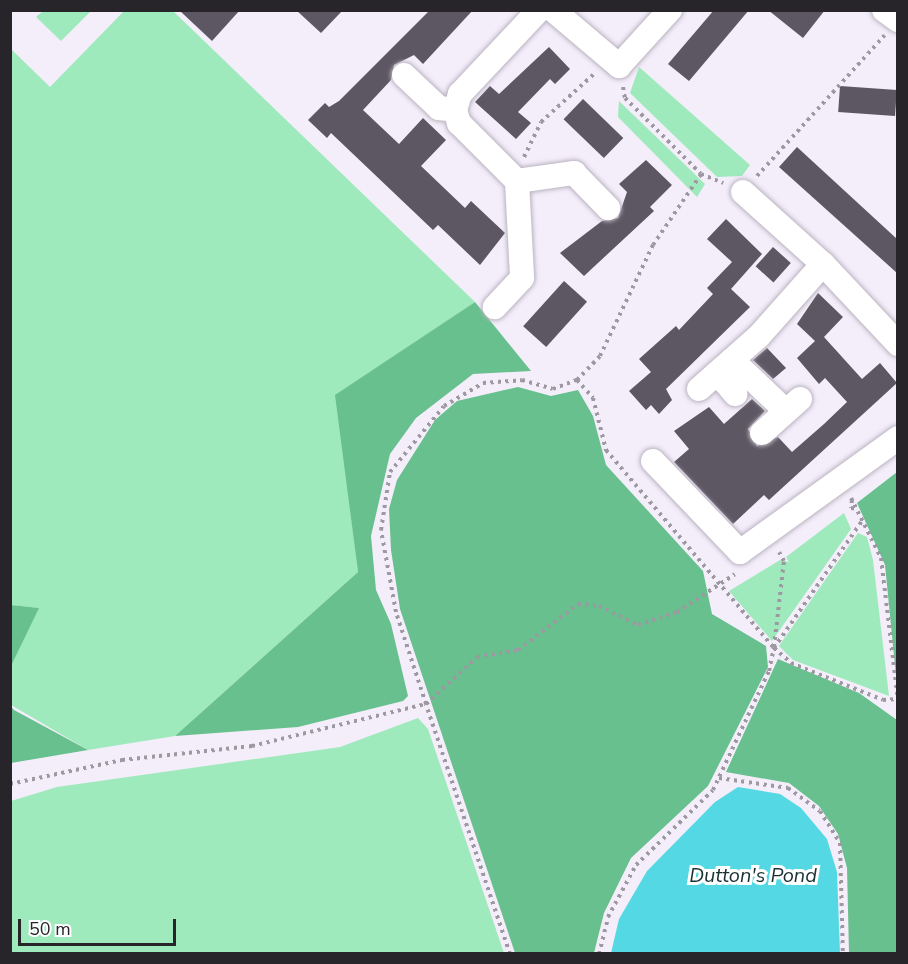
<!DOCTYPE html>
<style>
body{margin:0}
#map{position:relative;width:908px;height:964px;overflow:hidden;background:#f4edfa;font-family:"Nunito Sans",sans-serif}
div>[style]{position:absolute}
.green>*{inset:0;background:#9feabc}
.forest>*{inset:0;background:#67c08d}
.water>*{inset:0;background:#54d9e4}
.building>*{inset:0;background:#5c5762;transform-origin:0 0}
.path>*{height:4px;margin-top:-2px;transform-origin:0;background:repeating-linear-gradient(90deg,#9d98a1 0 3px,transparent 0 7.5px)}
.roads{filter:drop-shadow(0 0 2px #bab3c0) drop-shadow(0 0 2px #bab3c0)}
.minor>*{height:24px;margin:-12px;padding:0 12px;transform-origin:12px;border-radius:12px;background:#fff}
span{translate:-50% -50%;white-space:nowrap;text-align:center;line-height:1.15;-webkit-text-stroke:6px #fff;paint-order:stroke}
.water-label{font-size:20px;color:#1a3133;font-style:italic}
.frame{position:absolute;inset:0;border:12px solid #27252a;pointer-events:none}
.scale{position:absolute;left:18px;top:919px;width:158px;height:27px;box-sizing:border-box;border:3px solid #27252a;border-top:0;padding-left:8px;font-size:18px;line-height:21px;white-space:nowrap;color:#27252a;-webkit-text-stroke:4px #fff;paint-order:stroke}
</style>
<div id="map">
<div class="green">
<div style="clip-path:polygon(43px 11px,43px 10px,91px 11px,61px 41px,36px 17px)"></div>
<div style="clip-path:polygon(124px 11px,173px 11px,475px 302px,336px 395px,358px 572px,175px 736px,88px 750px,11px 705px,11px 666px,38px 608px,11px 605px,10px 48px,50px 87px)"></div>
<div style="clip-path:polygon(639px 67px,750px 165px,742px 176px,717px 177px,630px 93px)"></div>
<div style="clip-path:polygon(619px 101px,705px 184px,697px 197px,618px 117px)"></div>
<div style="clip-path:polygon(844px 513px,851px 529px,772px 641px,729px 591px,780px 560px,789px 562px,786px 557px)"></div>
<div style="clip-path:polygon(858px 533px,867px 537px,873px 560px,889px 696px,793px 660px,779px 646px)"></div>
<div style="clip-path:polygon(418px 718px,428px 729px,504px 953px,11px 953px,11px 801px,57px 787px,340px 747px)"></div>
</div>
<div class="forest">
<div style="clip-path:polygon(475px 302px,531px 371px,473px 374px,416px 418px,390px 454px,371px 536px,376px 590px,391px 624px,408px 696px,403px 701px,298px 727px,175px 736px,358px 572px,335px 395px)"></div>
<div style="clip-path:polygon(518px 387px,551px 396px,578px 390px,593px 416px,606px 465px,703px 571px,712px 614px,766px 646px,768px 667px,708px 786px,631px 858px,604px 913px,594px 953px,515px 953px,400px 609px,391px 550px,389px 509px,397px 480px,435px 420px,457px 401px)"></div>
<div style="clip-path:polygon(897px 472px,897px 686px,885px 565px,857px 503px)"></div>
<div style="clip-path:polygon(11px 605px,39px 608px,11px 666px,10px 605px)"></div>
<div style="clip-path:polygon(778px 659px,859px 693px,897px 720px,897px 953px,849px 953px,847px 868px,838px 834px,819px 806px,789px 783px,726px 772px)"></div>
<div style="clip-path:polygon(10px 705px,14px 710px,88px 750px,11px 763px)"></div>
</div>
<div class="water">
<div style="clip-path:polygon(738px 787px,780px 794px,801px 808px,827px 839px,837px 872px,840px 953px,611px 953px,619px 919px,647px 871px,715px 802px)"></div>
</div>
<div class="building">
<div style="clip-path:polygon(179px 10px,240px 10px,212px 41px)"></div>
<div style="clip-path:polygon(296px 10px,343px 10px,321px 33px)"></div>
<div style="clip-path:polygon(430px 10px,473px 10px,423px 64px,414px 55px,394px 65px,391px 80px,363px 110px,399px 144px,423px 118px,446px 140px,421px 166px,465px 208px,471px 201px,505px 233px,480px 265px,438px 225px,433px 230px,331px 133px,327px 138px,308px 120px,325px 103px,329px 107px,339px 101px)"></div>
<div style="clip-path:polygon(714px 10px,749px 10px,689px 81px,668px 64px)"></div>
<div style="clip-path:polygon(768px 10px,825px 10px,803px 38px)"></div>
<div style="clip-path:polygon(549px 47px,570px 69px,555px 84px,550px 79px,518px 112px,531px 123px,516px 139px,475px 102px,490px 86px,499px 94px)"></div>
<div style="left:840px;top:86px;width:57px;height:26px;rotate:4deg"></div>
<div style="left:583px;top:99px;width:56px;height:28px;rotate:44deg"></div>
<div style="clip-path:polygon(797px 147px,897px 239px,897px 273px,779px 167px)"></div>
<div style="clip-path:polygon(646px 160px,672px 185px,650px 207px,654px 211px,584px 276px,560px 253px,602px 221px,618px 218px,627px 192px,619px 184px)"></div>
<div style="clip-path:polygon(726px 219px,762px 254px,731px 289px,750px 307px,666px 389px,672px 400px,659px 414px,651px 405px,646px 410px,629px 391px,651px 372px,639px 359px,676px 326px,679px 330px,713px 294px,707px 288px,732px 262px,707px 239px)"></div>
<div style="left:773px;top:247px;width:24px;height:26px;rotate:42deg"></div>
<div style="left:564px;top:281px;width:31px;height:61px;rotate:42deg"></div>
<div style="clip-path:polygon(818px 293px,843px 317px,824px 337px,862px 379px,880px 363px,897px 383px,769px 500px,764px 495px,733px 524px,674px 462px,689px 449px,674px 431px,709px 407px,724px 424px,752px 399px,765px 411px,748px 429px,757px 446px,778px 437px,792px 452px,824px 424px,847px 402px,825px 378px,819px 384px,797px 358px,815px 341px,797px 324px)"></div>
<div style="clip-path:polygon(767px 348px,786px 368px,773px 379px,753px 360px)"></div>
</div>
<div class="path">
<div style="left:623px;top:87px;width:11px;rotate:80deg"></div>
<div style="left:625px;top:98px;width:107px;rotate:45deg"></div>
<div style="left:701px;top:174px;width:24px;rotate:22deg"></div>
<div style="left:524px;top:157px;width:39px;rotate:-64deg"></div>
<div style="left:541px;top:122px;width:73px;rotate:-42.2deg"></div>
<div style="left:757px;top:176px;width:190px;rotate:-47.8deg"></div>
<div style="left:577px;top:380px;width:24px;rotate:48deg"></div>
<div style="left:593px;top:398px;width:54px;rotate:76deg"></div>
<div style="left:606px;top:450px;width:260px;rotate:49.7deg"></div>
<div style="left:774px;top:648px;width:23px;rotate:41deg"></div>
<div style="left:791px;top:663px;width:99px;rotate:21.9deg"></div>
<div style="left:883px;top:700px;width:14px;rotate:-4deg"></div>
<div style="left:851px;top:498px;width:67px;rotate:63.4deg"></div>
<div style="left:881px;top:558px;width:144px;rotate:83.2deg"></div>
<div style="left:852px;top:500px;width:8px;rotate:97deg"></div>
<div style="left:851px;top:508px;width:7px;rotate:8deg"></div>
<div style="left:774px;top:647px;width:87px;rotate:-83.4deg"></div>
<div style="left:784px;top:561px;width:10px;rotate:-119deg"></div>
<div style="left:719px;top:778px;width:70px;rotate:8.2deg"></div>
<div style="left:788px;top:788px;width:39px;rotate:36deg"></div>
<div style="left:820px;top:811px;width:38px;rotate:58deg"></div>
<div style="left:840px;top:843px;width:111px;rotate:88.5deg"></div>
<div style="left:10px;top:784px;width:115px;rotate:-12.1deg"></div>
<div style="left:122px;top:760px;width:131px;rotate:-6.1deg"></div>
<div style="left:252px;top:746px;width:179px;rotate:-13.6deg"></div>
<div style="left:426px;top:704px;width:97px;rotate:-108.1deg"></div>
<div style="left:396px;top:612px;width:83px;rotate:-100.4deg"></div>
<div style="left:381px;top:530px;width:59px;rotate:-81.2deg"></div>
<div style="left:390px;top:472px;width:85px;rotate:-50.7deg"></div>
<div style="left:444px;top:406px;width:45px;rotate:-30.5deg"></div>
<div style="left:483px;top:383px;width:39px;rotate:-4deg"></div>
<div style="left:522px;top:380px;width:32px;rotate:16deg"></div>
<div style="left:553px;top:389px;width:26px;rotate:-21deg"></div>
<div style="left:577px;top:380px;width:33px;rotate:-46deg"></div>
<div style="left:600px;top:356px;width:123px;rotate:-64.5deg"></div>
<div style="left:653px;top:245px;width:86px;rotate:-55.9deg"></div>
<div style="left:510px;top:954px;width:264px;rotate:-108.6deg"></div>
<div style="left:426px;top:704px;width:69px;rotate:-42.7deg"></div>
<div style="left:477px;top:657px;width:42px;rotate:-9.7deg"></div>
<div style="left:518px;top:650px;width:76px;rotate:-37.5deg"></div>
<div style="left:578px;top:604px;width:21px;rotate:5deg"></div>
<div style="left:599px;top:606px;width:43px;rotate:26deg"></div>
<div style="left:638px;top:625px;width:41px;rotate:-18.4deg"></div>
<div style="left:677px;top:612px;width:69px;rotate:-33.2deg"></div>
<div style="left:599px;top:954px;width:38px;rotate:-76deg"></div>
<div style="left:608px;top:917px;width:59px;rotate:-61.7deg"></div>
<div style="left:636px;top:865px;width:107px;rotate:-44.2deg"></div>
<div style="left:713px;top:790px;width:132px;rotate:-64.8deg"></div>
<div style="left:769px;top:671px;width:24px;rotate:-78deg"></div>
<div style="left:774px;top:648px;width:158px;rotate:-55.3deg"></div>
</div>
<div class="roads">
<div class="minor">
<div style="left:553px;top:10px;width:87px;rotate:40.3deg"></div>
<div style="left:619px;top:66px;width:76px;rotate:-47.7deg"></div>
<div style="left:884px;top:10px;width:17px;rotate:36deg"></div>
<div style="left:404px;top:75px;width:48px;rotate:43.3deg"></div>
<div style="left:439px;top:108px;width:16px;rotate:7deg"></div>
<div style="left:455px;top:110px;width:14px;rotate:73deg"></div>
<div style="left:459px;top:123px;width:82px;rotate:45deg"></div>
<div style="left:517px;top:181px;width:97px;rotate:87deg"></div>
<div style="left:522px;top:278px;width:40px;rotate:133deg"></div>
<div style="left:455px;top:110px;width:17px;rotate:-73deg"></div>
<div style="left:460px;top:94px;width:115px;rotate:-46.8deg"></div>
<div style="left:517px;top:181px;width:58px;rotate:-8deg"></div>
<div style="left:574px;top:173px;width:49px;rotate:45.8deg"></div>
<div style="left:743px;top:192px;width:108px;rotate:42deg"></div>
<div style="left:823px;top:264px;width:110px;rotate:46.8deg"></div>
<div style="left:732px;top:360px;width:74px;rotate:43.4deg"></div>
<div style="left:717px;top:373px;width:28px;rotate:49deg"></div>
<div style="left:699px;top:389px;width:80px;rotate:-41.5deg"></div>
<div style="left:759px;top:336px;width:96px;rotate:-48.4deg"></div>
<div style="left:762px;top:433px;width:51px;rotate:-41.8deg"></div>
<div style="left:653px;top:461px;width:126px;rotate:46.3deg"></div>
<div style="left:740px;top:552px;width:195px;rotate:-35.8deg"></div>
</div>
</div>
<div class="water-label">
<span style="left:753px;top:875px">Dutton's Pond</span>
</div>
<div class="frame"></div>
<div class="scale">50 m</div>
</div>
